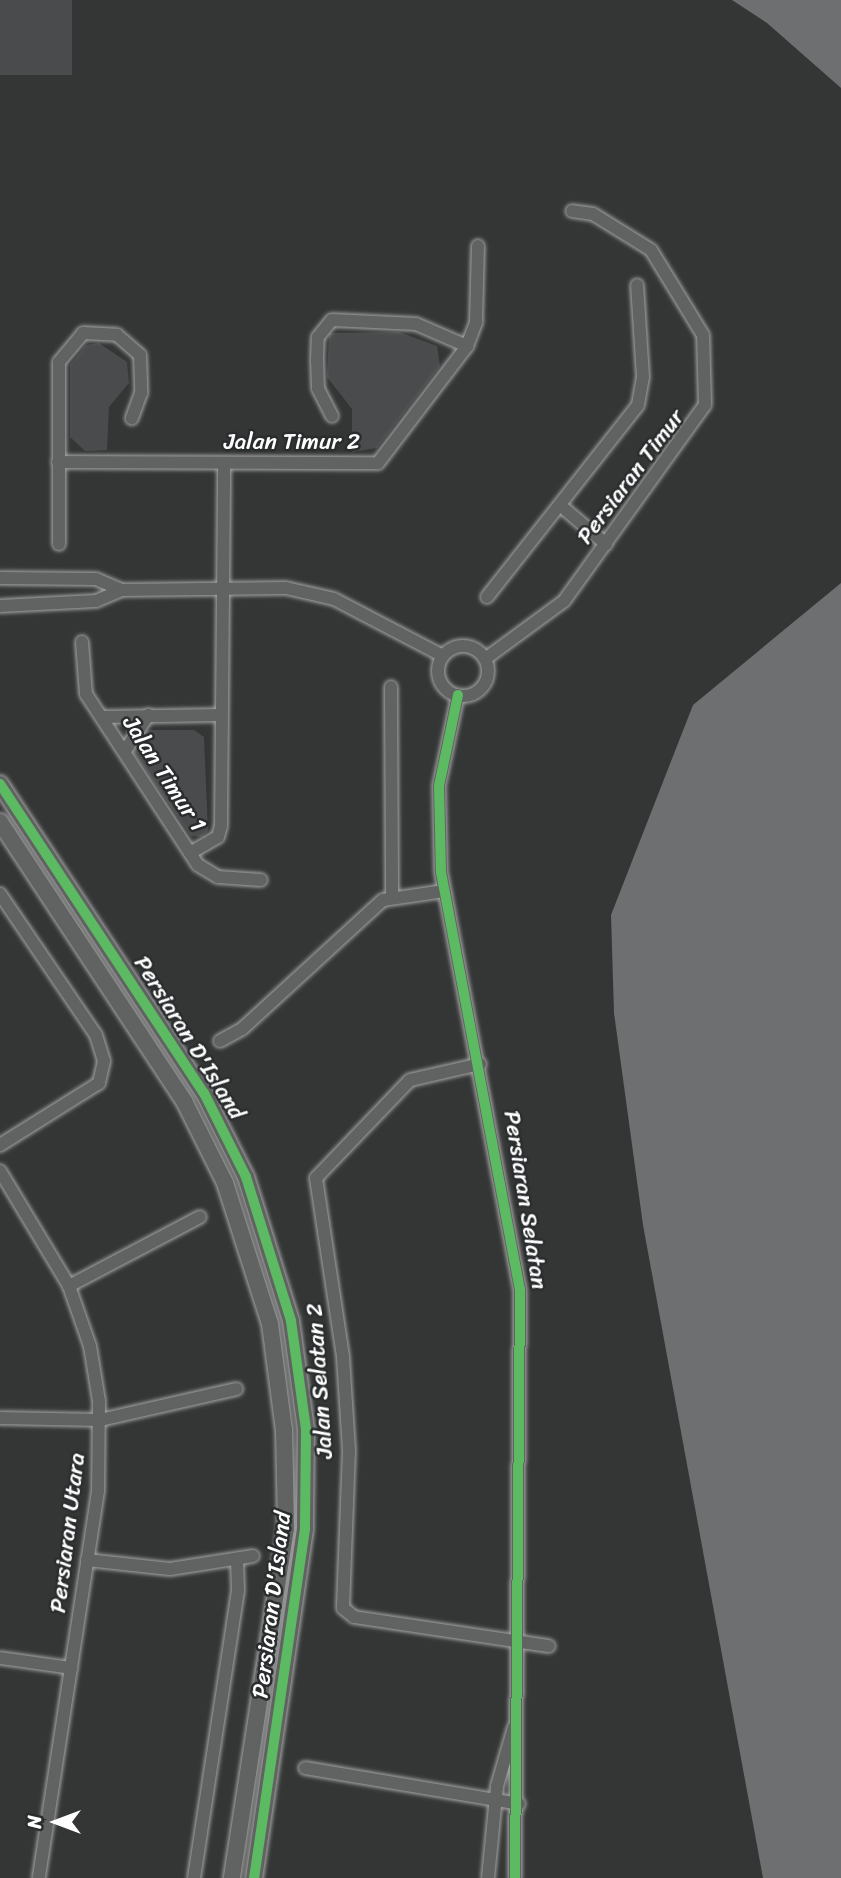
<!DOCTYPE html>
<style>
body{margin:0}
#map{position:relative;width:841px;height:1878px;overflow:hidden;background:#343535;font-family:Sriracha,sans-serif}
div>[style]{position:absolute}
.green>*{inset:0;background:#494b4c;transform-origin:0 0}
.water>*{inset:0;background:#6d6f70}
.roads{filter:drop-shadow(0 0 2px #a4a4a4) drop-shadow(0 0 2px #a4a4a4)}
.minor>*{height:12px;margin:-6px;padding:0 6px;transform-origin:6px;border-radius:6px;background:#616262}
.minor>.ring{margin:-6px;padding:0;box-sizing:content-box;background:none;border:12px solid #616262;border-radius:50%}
.tertiary>*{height:16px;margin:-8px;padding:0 8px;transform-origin:8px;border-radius:8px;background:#616262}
.cycleway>*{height:10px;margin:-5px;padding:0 5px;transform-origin:5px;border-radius:5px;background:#5cba63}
span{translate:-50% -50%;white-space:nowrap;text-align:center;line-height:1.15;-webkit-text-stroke:5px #2a2d2e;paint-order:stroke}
.street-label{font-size:23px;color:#fff}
.north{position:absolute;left:21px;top:1787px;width:70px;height:70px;-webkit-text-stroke:5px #2a2d2e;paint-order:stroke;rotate:270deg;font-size:19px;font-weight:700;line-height:28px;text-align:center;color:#fff}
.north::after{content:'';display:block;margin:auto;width:24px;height:32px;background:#fff;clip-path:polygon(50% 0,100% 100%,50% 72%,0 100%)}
</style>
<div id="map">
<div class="green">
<div style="left:0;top:0;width:72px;height:75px"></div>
<div style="clip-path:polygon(399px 332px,437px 346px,440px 366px,377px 448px,352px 452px,352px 409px,327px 377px,329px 333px)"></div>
<div style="clip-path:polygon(99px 343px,127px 362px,129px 383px,109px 407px,107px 450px,85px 451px,70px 437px,70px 365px,86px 345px)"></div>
<div style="clip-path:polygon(146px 730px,194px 730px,204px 737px,208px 831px,201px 837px,191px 836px,133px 752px)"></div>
</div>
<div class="water">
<div style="clip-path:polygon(732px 0,841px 0,841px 88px,767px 23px)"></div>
<div style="clip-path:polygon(841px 583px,841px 1878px,763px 1878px,643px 1225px,614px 1013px,611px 915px,693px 705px)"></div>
</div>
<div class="roads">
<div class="minor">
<div style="left:332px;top:416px;width:31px;rotate:-117deg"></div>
<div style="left:318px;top:388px;width:28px;rotate:-92deg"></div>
<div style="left:317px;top:360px;width:23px;rotate:-88deg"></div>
<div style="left:318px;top:337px;width:22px;rotate:-51deg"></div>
<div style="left:332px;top:320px;width:84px;rotate:2.7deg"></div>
<div style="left:416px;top:324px;width:56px;rotate:23.3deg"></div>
<div style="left:58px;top:462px;width:320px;rotate:0.2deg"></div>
<div style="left:378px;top:463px;width:147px;rotate:-52.7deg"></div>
<div style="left:467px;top:346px;width:26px;rotate:-69deg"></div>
<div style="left:476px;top:322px;width:76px;rotate:-88.5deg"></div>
<div style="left:561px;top:506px;width:59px;rotate:40.2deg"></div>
<div style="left:59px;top:544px;width:182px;rotate:-90deg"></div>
<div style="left:59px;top:362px;width:38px;rotate:-50deg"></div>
<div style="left:83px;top:333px;width:34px;rotate:3deg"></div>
<div style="left:117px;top:335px;width:30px;rotate:41deg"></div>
<div style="left:140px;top:355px;width:38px;rotate:88deg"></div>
<div style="left:141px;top:393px;width:27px;rotate:110deg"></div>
<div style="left:0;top:578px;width:96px;rotate:0.6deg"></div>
<div style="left:96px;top:579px;width:28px;rotate:23deg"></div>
<div style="left:487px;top:597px;width:244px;rotate:-51.8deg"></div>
<div style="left:638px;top:405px;width:28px;rotate:-80deg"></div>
<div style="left:643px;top:377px;width:92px;rotate:-93.7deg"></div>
<div style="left:0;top:606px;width:96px;rotate:-3deg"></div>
<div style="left:96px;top:601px;width:28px;rotate:-23deg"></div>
<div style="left:122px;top:590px;width:164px;rotate:-0.7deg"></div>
<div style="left:286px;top:588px;width:49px;rotate:12.9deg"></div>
<div style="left:334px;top:599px;width:123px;rotate:27.6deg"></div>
<div style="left:82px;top:642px;width:52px;rotate:85.6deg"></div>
<div style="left:86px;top:694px;width:204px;rotate:56.8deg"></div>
<div style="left:198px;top:865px;width:23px;rotate:31deg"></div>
<div style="left:218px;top:877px;width:43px;rotate:4deg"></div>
<div class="ring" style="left:438px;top:646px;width:38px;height:38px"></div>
<div style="left:485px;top:659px;width:98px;rotate:-36.3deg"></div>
<div style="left:564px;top:601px;width:241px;rotate:-54.3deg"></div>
<div style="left:705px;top:405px;width:70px;rotate:-91.6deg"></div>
<div style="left:703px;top:335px;width:100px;rotate:-121.5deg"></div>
<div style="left:651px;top:250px;width:68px;rotate:-148.2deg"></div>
<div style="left:593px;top:214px;width:21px;rotate:-172deg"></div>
<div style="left:391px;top:687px;width:211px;rotate:89.7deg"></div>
<div style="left:458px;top:695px;width:93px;rotate:101.8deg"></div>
<div style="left:439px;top:786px;width:86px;rotate:88.7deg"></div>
<div style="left:441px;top:872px;width:425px;rotate:79.3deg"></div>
<div style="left:520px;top:1290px;width:588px;rotate:90.49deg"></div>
<div style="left:102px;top:717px;width:118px;rotate:-1deg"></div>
<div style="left:125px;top:751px;width:43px;rotate:-57.4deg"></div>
<div style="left:190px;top:853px;width:32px;rotate:-30deg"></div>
<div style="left:218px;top:837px;width:11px;rotate:-75deg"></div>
<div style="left:221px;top:826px;width:363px;rotate:-89.5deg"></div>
<div style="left:0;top:894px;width:171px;rotate:55.8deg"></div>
<div style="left:96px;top:1035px;width:27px;rotate:73deg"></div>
<div style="left:104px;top:1061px;width:23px;rotate:103deg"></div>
<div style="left:99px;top:1083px;width:117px;rotate:147.9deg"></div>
<div style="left:220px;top:1041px;width:25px;rotate:-29deg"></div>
<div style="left:242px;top:1029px;width:191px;rotate:-42.5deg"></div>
<div style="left:383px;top:900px;width:62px;rotate:-8.4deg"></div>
<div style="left:480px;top:1064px;width:72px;rotate:167.1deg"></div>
<div style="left:410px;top:1080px;width:136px;rotate:133.8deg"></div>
<div style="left:316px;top:1178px;width:181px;rotate:81.4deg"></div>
<div style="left:343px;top:1357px;width:94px;rotate:86.3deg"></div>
<div style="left:349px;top:1451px;width:157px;rotate:92.2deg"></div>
<div style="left:343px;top:1608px;width:14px;rotate:39deg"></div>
<div style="left:354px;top:1617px;width:197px;rotate:8.5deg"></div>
<div style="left:0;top:1171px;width:134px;rotate:59deg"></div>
<div style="left:69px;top:1286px;width:64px;rotate:70.7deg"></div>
<div style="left:90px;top:1346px;width:56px;rotate:80.7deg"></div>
<div style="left:99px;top:1401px;width:90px;rotate:90.6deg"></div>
<div style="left:98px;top:1491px;width:391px;rotate:98.7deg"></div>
<div style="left:69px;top:1286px;width:148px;rotate:-27.8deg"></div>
<div style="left:0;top:1418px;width:100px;rotate:1.1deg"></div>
<div style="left:100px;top:1420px;width:140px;rotate:-12.8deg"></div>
<div style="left:87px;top:1560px;width:83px;rotate:6.2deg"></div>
<div style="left:170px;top:1569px;width:84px;rotate:-8.9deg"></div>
<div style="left:0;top:1658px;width:72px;rotate:8deg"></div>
<div style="left:305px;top:1768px;width:217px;rotate:9.5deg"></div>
<div style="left:194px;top:1878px;width:291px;rotate:-81.3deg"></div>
<div style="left:238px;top:1590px;width:31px;rotate:-92deg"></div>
<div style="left:488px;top:1878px;width:92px;rotate:-84.4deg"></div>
<div style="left:497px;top:1786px;width:61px;rotate:-73.9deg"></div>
</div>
<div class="tertiary">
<div style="left:0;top:784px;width:370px;rotate:56.6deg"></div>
<div style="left:204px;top:1093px;width:94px;rotate:63.4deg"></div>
<div style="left:246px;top:1177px;width:151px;rotate:72.6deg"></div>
<div style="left:291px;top:1321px;width:109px;rotate:82.1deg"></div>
<div style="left:306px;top:1429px;width:100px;rotate:90.6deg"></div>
<div style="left:305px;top:1529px;width:353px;rotate:98.3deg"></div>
<div style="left:0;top:822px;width:334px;rotate:56.6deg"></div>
<div style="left:184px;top:1101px;width:92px;rotate:63.4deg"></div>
<div style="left:225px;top:1183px;width:148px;rotate:72.3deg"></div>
<div style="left:270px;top:1324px;width:107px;rotate:82.5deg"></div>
<div style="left:284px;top:1430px;width:98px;rotate:88.8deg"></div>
<div style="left:286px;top:1528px;width:354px;rotate:98.8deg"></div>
</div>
</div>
<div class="cycleway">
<div style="left:458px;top:695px;width:93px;rotate:101.8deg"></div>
<div style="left:439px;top:786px;width:86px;rotate:88.7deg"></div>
<div style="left:441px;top:872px;width:425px;rotate:79.3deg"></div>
<div style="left:520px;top:1290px;width:588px;rotate:90.49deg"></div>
<div style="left:0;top:784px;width:370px;rotate:56.6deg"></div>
<div style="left:204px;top:1093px;width:94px;rotate:63.4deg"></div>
<div style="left:246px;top:1177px;width:151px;rotate:72.6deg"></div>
<div style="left:291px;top:1321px;width:109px;rotate:82.1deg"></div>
<div style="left:306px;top:1429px;width:100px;rotate:90.6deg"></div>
<div style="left:305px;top:1529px;width:353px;rotate:98.3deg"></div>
</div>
<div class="street-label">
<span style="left:292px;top:442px">Jalan Timur 2</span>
<span style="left:631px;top:477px;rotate:-53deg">Persiaran Timur</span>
<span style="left:164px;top:774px;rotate:57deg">Jalan Timur 1</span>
<span style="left:189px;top:1038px;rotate:58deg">Persiaran D'Island</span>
<span style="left:525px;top:1200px;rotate:81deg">Persiaran Selatan</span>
<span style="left:320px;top:1381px;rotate:-94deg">Jalan Selatan 2</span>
<span style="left:68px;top:1533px;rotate:-83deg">Persiaran Utara</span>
<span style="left:272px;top:1605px;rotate:-83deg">Persiaran D'Island</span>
</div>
<div class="north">N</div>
</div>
